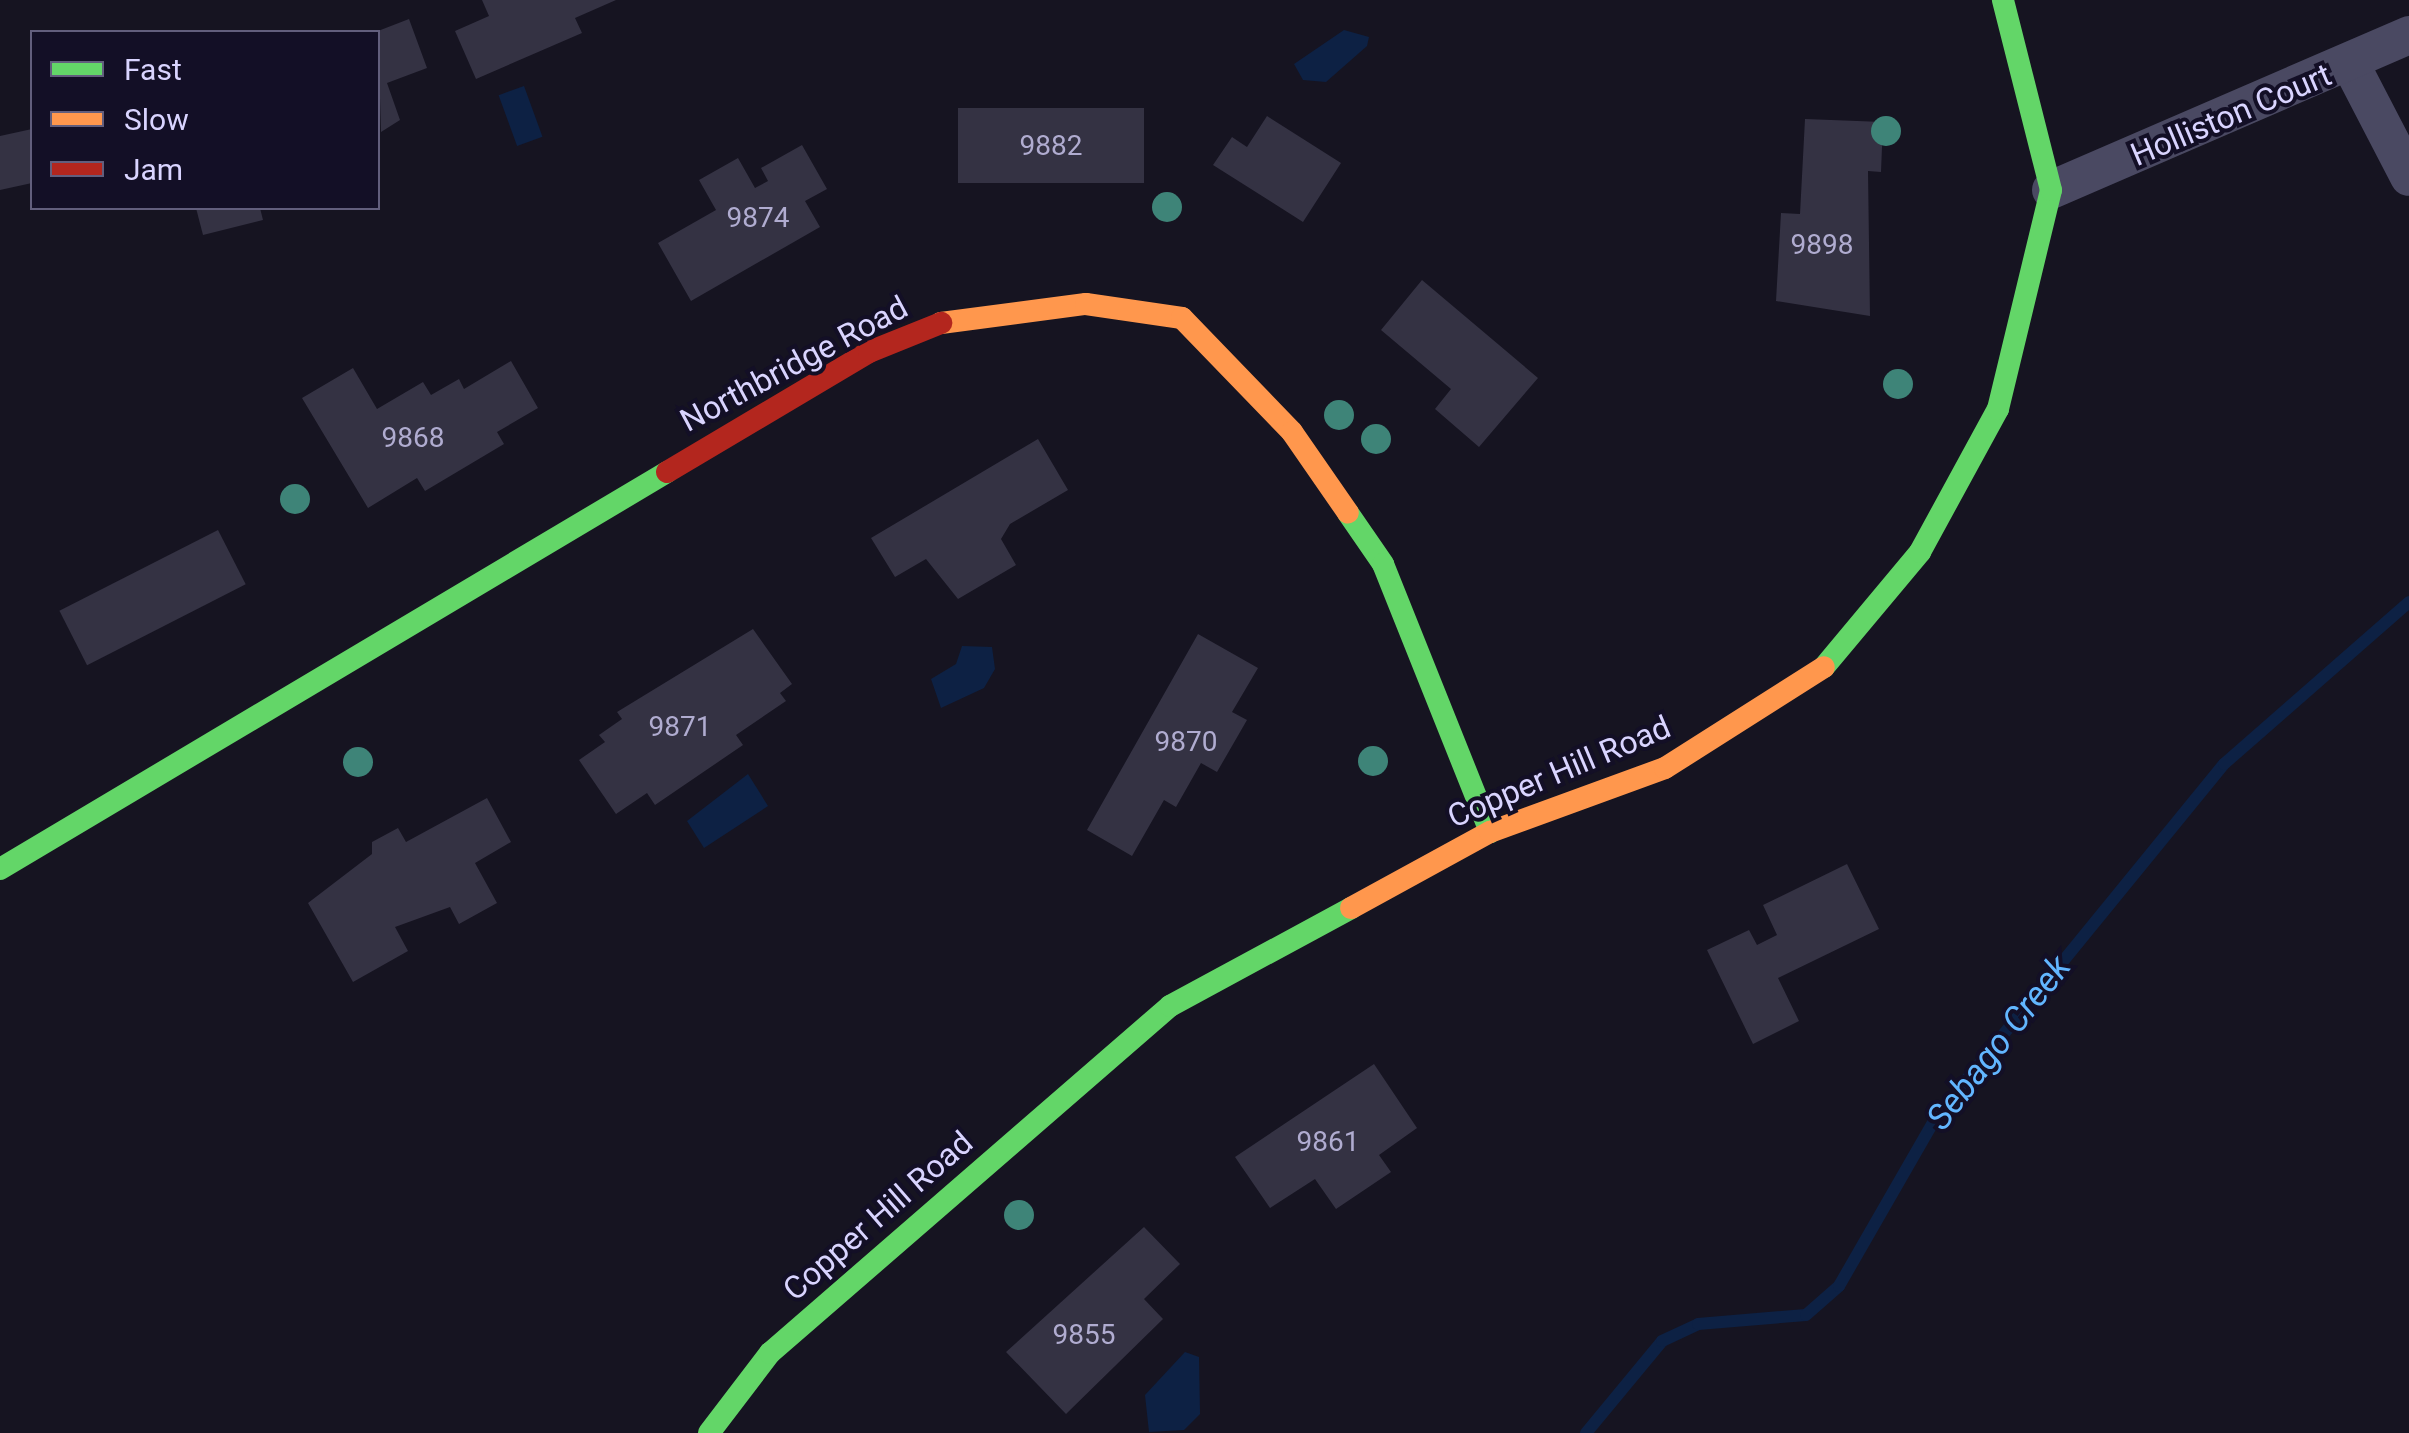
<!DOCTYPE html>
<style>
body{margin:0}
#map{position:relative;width:2409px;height:1433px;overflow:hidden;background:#161421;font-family:Roboto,sans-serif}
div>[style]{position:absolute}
.water>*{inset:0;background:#0d2144;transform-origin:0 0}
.stream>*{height:12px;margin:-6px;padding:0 6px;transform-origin:6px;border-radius:6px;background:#0d2144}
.building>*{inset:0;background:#343243;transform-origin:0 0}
.street>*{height:38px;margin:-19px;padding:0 19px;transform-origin:19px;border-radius:19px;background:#4a4962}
.fast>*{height:22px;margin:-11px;padding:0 11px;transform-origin:11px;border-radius:11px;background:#63d668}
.slow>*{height:22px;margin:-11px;padding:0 11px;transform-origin:11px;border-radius:11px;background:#ff974d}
.jam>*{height:22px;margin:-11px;padding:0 11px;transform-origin:11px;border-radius:11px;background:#b3261e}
.trees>*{width:30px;height:30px;margin:-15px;border-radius:50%;background:#3e8478}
span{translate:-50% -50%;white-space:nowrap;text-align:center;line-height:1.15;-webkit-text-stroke:8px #130f26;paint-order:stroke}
.number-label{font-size:28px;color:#b0acd0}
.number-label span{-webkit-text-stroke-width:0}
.street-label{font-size:32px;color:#d9d4ff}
.water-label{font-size:35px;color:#62b6ff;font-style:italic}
.legend{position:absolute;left:30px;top:30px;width:350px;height:180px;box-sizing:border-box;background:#130f26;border:2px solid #625e7d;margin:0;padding:12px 18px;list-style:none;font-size:30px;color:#d9d4ff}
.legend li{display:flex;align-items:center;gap:20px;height:50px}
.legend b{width:50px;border:2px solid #625e7d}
</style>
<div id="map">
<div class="water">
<div style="clip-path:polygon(1344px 30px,1369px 37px,1367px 46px,1326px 82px,1303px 80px,1294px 64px)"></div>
<div style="left:524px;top:86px;width:54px;height:27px;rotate:70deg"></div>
<div style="clip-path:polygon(962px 646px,992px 647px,995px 669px,984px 688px,941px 708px,931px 679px,956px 664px)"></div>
<div style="clip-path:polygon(748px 774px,768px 806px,704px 848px,687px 821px)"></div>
<div style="clip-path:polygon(1185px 1352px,1199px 1357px,1200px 1414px,1184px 1430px,1149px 1432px,1145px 1395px)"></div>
</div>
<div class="stream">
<div style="left:1586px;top:1433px;width:119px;rotate:-50.4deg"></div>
<div style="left:1662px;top:1341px;width:40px;rotate:-25deg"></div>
<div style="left:1698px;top:1324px;width:108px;rotate:-4.8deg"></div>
<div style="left:1806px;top:1315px;width:44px;rotate:-41.3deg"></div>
<div style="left:1839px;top:1286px;width:195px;rotate:-60.1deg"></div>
<div style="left:1936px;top:1117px;width:456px;rotate:-50.8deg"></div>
<div style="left:2224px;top:764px;width:246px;rotate:-41.2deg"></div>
</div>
<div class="building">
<div style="clip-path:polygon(482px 0,616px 0,575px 18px,582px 33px,476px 79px,455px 31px,489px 16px)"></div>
<div style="clip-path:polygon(409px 19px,427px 68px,387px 83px,400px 120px,381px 132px,378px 31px)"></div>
<div style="left:958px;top:108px;width:186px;height:75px"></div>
<div style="clip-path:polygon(1267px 116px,1341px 163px,1303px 222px,1213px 165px,1232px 137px,1247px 147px)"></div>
<div style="clip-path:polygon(1805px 119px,1883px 122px,1881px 172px,1868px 171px,1870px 316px,1776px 301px,1781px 213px,1800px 214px)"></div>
<div style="clip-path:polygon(32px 129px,32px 183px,0 190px,0 136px)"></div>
<div style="clip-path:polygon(802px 145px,827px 189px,805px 201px,820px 227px,691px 301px,658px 243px,716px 210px,699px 180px,738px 158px,755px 188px,768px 181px,761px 168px)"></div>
<div style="clip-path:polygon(196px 208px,260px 208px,263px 220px,203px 235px)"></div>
<div style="clip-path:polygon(1422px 280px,1538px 378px,1479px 447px,1435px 409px,1451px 389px,1381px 330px)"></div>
<div style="clip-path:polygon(511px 361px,538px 408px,497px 432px,504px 444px,425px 491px,417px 478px,368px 508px,302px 398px,353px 368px,377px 409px,423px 382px,431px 395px,459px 379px,464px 389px)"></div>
<div style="clip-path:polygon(1038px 439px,1068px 490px,1010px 524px,1001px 539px,1016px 565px,958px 599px,926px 559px,895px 577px,871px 538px)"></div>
<div style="left:218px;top:530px;width:61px;height:178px;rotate:63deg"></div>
<div style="clip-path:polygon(753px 629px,792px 684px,780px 693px,786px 701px,736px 735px,743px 745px,655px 805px,647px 793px,616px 814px,579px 760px,605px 742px,599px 735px,622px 719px,617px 712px)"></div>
<div style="clip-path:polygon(1198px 634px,1258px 668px,1232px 712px,1247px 720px,1217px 772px,1201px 763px,1176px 807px,1164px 800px,1132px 856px,1087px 830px)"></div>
<div style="clip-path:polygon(487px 798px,511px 842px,475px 863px,497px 903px,459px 924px,450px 907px,395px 927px,408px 951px,353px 982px,308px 903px,372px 854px,372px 842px,398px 828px,406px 842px)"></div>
<div style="clip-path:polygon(1847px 864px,1879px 929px,1778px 978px,1799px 1021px,1753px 1044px,1707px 950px,1749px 930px,1757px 945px,1777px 935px,1763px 905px)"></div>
<div style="clip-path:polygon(1374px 1064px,1417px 1128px,1379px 1155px,1391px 1172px,1336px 1209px,1315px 1179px,1270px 1208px,1235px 1157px)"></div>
<div style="clip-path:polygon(1144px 1227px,1180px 1264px,1144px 1299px,1163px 1319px,1066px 1414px,1006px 1352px)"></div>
</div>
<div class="street">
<div style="left:2351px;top:65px;width:126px;rotate:62.6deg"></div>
<div style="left:2051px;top:190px;width:390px;rotate:-23.4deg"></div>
</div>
<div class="fast">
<div style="left:1348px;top:513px;width:62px;rotate:55.5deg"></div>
<div style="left:1383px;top:564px;width:289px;rotate:68.2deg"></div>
<div style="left:1824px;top:667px;width:150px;rotate:-50.1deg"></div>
<div style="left:1920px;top:552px;width:163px;rotate:-61.4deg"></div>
<div style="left:1998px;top:409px;width:225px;rotate:-76.4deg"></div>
<div style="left:2051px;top:190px;width:196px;rotate:-104.2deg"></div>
<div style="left:0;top:869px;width:776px;rotate:-30.76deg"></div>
<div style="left:709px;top:1433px;width:101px;rotate:-52.7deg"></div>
<div style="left:770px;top:1353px;width:530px;rotate:-40.94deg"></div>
<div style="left:1170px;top:1006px;width:206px;rotate:-28.4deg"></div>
</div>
<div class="slow">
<div style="left:941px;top:323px;width:146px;rotate:-7.5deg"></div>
<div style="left:1086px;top:304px;width:97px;rotate:8.3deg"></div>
<div style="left:1182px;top:318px;width:158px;rotate:46deg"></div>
<div style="left:1292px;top:432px;width:98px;rotate:55.3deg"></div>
<div style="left:1351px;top:908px;width:158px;rotate:-28.7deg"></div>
<div style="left:1490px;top:832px;width:186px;rotate:-20.1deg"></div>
<div style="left:1665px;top:768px;width:188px;rotate:-32.4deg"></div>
</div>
<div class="jam">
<div style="left:667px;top:472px;width:235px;rotate:-30.7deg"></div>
<div style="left:869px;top:352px;width:78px;rotate:-21.9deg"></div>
</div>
<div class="trees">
<div style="left:1886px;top:131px"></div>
<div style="left:1167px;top:207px"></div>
<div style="left:1898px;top:384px"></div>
<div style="left:1339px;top:415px"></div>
<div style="left:1376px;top:439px"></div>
<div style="left:295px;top:499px"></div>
<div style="left:1373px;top:761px"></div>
<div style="left:358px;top:762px"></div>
<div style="left:1019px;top:1215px"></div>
</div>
<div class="number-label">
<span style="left:1051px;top:146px">9882</span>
<span style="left:758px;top:218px">9874</span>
<span style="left:1822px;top:245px">9898</span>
<span style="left:413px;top:438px">9868</span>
<span style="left:680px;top:727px">9871</span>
<span style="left:1186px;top:742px">9870</span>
<span style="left:1328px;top:1142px">9861</span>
<span style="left:1084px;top:1335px">9855</span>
</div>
<div class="street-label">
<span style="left:2231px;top:115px;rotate:-23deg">Holliston Court</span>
<span style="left:794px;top:364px;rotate:-28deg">Northbridge Road</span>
<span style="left:1559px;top:772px;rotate:-23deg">Copper Hill Road</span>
<span style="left:878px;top:1216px;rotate:-41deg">Copper Hill Road</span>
</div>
<div class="water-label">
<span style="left:1999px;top:1043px;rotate:-52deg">Sebago Creek</span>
</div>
<ul class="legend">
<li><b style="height:12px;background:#63d668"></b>Fast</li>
<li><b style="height:12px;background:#ff974d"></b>Slow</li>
<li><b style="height:12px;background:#b3261e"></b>Jam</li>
</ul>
</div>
